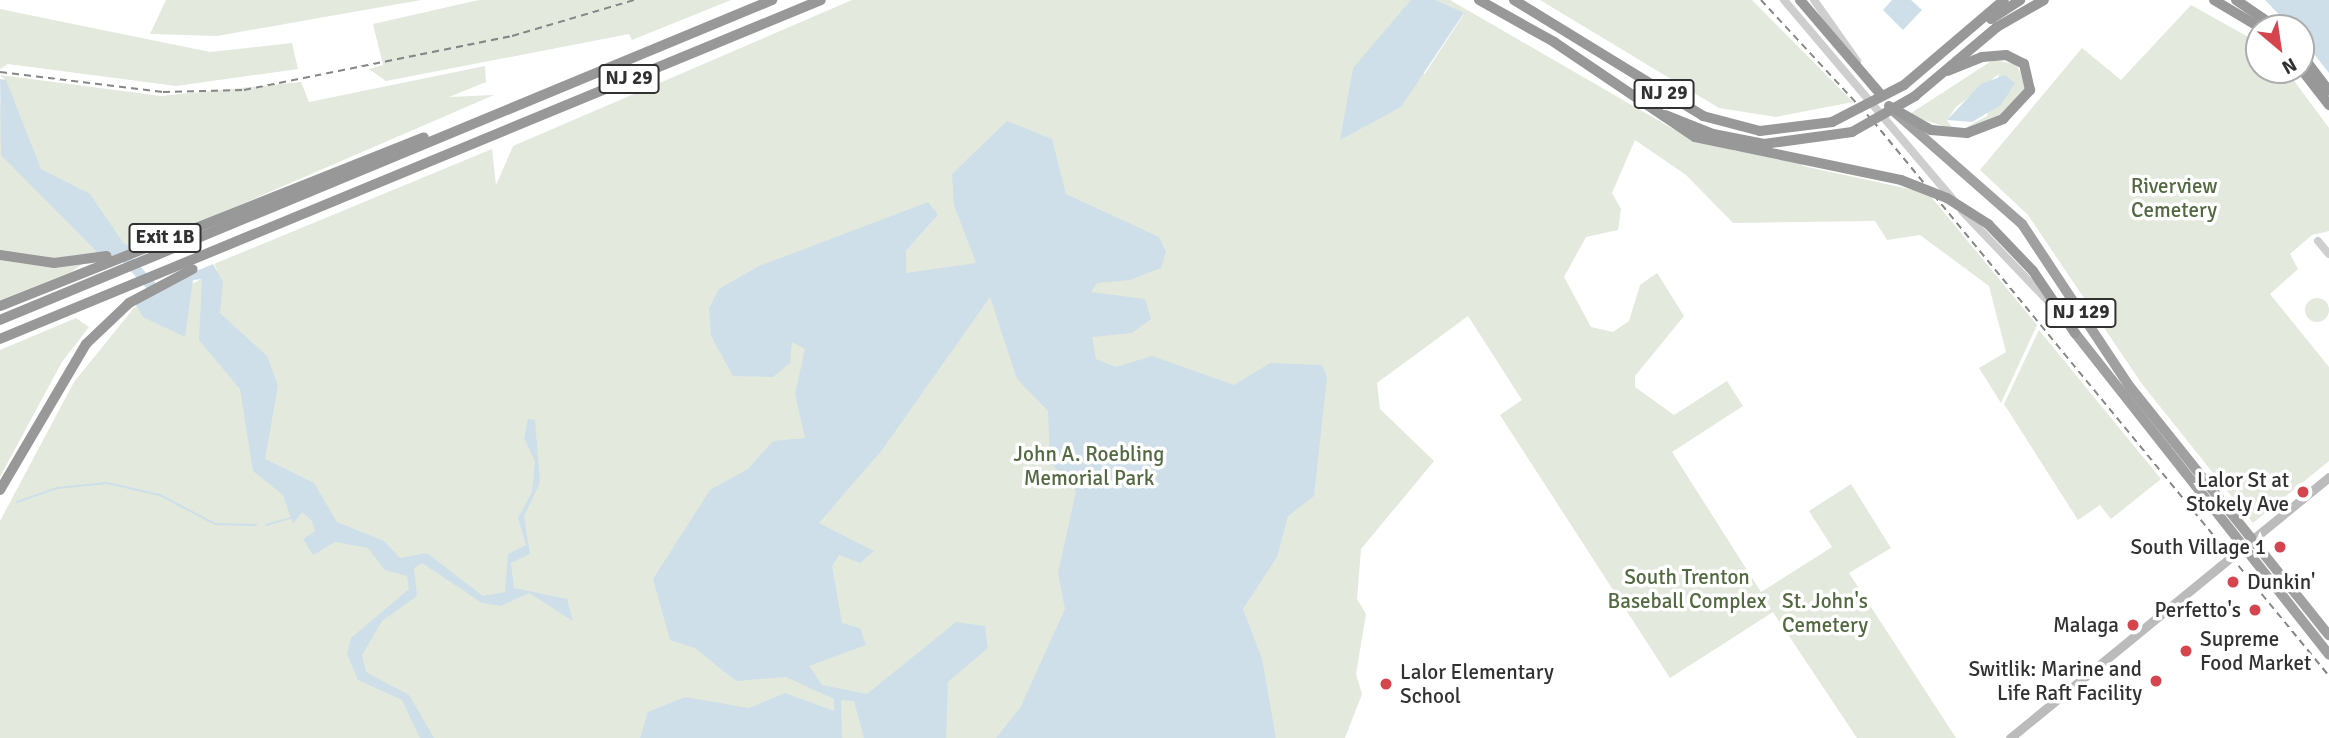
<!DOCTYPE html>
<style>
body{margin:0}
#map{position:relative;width:2329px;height:738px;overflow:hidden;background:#fff;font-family:Signika,sans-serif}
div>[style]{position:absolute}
.green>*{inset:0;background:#e3e9dd}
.round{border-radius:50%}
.water>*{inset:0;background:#cedfea}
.stream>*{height:2px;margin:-1px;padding:0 1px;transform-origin:1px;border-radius:1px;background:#cedfea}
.river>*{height:10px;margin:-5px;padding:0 5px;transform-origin:5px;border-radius:5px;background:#cedfea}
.tertiary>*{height:8px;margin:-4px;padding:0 4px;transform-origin:4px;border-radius:4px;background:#cecece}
.secondary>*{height:9px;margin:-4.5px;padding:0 4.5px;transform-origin:4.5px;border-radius:4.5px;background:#bbb}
.trunk>*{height:10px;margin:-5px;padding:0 5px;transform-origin:5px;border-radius:5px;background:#a0a0a0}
.motorway>*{height:10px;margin:-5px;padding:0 5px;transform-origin:5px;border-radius:5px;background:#989898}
.rail>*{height:2px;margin-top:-1px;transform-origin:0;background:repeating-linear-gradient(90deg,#868686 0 7px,transparent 0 12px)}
.motorway-bridge>*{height:10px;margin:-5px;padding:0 5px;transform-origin:5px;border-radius:5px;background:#989898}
.dots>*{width:19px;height:19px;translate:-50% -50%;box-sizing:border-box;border:4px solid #fff;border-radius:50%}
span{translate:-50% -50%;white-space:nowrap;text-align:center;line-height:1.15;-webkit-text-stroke:7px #fff;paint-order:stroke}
.shield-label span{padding:2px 5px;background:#fff;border:2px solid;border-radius:5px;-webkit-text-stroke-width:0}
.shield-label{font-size:19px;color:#313131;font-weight:700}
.park-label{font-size:21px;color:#536941}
.poi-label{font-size:21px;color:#313131}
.right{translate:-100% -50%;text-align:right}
.left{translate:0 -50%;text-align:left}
.north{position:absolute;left:2245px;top:14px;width:70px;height:70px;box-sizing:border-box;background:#fff;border:2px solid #adadad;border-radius:50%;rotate:151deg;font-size:19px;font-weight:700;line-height:28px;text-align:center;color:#313131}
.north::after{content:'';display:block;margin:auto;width:24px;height:32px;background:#d6444d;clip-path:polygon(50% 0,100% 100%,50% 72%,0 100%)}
</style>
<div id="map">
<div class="green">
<div style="clip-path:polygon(166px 0,421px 0,217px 36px,150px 34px)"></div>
<div style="clip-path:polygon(479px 0,731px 0,632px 40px,629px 34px,386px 81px,369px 69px,383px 65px,373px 24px)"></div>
<div style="clip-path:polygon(evenodd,852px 0,1411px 0,1424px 75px,1464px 14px,1436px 0,1450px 0,1673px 129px,1735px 151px,1796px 154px,1803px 166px,1928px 193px,2037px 325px,2001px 403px,1979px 368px,2006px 352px,1989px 286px,1920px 235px,1887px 240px,1875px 221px,1733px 223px,1686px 175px,1635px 140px,1612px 193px,1621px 209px,1618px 230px,1586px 237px,1564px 277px,1591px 327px,1613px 332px,1629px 321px,1640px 285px,1657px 273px,1684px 316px,1635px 376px,1635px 387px,1674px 415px,1727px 381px,1743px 406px,1672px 452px,1761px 592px,1832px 547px,1809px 511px,1851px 484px,1891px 548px,1849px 573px,1956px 738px,1857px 738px,1773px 612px,1670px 678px,1500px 415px,1522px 400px,1468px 316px,1377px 383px,1380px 409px,1434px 461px,1361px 549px,1357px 599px,1366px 614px,1356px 674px,1362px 694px,1345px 738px,0 738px,0 521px,74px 382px,133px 309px,138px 305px,141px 313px,217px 270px,214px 264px,492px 149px,496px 185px,513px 146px,852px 0,938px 215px,906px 251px,796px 396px,806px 349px,792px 341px,938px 215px)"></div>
<div style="clip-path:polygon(1540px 0,1752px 0,1853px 102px,1776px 117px,1719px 108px)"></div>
<div style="clip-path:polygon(2191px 5px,2259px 43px,2259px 70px,2286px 70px,2329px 128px,2329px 231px,2312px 235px,2290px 254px,2298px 269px,2270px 294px,2329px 367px,2329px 461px,2253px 523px,2142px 384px,2028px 215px,1980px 170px,2082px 48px,2121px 80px)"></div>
<div style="clip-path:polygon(0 9px,210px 52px,292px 43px,298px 69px,176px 86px,8px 64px,0 69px)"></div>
<div style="clip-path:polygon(1993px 60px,2016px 64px,2027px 86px,1994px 122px,1963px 129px,1987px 116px,1999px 74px,1956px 107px,1947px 120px,1953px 129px,1908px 115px)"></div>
<div style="clip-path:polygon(485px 66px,486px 82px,449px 97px,494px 95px,138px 249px,85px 236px,100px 252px,71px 272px,0 300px,0 107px,6px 81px,0 75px,161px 96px,301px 82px,309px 102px)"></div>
<div class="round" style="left:2305px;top:298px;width:24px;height:24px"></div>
<div style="clip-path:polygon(76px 318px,89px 327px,62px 362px,0 477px,0 350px)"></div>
<div style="clip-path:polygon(2039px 330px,2161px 479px,2111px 519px,2100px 505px,2078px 520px,2004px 404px)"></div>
</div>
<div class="water">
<div style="clip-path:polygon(1411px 0,1436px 0,1464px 13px,1401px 107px,1340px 140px,1353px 68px)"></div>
<div style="clip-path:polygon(1892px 0,1911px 0,1922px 10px,1903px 30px,1883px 10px)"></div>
<div style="clip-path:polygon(2265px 0,2329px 0,2329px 73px,2301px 38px,2301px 28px,2292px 28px)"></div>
<div style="clip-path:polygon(2005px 75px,2015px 83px,2001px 105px,1972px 122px,1947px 120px,1981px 84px)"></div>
<div style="clip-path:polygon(0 79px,6px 80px,41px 169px,90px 194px,124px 244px,138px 249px,107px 262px,1px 155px)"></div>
<div style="clip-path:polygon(1007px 121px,1052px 139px,1066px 194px,1159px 237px,1166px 252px,1161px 268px,1130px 280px,1097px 283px,1091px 292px,1145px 299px,1151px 319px,1132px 333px,1092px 337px,1096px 359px,1116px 367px,1152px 356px,1234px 385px,1270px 363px,1322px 365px,1327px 377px,1314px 496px,1288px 516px,1277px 557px,1243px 609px,1262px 659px,1276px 738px,996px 738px,1020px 708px,1065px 609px,1058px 573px,1076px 491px,1050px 462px,1048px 411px,1017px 379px,990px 297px,882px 450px,819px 523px,874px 551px,860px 563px,839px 555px,832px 566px,842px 623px,860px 628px,866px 645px,809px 666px,822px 685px,867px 694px,956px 622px,985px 626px,988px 648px,948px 682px,946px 738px,864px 738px,854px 701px,841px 700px,842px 738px,640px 738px,648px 712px,685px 697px,749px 708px,785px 693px,834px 711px,834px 699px,786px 677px,736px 681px,695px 648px,670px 640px,653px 579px,710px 490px,748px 469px,773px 441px,805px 438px,795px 394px,805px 349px,792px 342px,790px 363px,773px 377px,733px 376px,711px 336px,709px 308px,719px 289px,757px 267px,928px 202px,938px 215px,906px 251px,906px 273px,976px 263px,954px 205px,952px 174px)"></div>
<div style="clip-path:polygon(213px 264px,223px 282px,220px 313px,267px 356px,278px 386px,265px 459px,314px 483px,337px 522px,384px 541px,400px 558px,427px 553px,483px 596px,505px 592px,508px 554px,526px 545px,518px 518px,532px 492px,535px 462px,524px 438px,528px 419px,535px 420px,540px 483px,524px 516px,530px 554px,511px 563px,514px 588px,567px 599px,573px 621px,529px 593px,501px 606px,482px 603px,422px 563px,414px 568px,417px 596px,382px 621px,362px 655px,366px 672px,409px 695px,434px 738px,420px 738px,402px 700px,358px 680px,347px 654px,351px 638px,409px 589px,407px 576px,385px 570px,368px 548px,335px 542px,313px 555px,303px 539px,315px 531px,312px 521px,302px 512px,293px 524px,283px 495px,253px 471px,240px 389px,199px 340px,202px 279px,193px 280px,185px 337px,143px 317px,132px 298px)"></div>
</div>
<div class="stream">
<div style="left:17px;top:502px;width:42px;rotate:-19.3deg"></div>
<div style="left:57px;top:488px;width:50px;rotate:-5.7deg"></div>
<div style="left:107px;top:483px;width:54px;rotate:12.8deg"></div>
<div style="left:160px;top:495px;width:62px;rotate:27.8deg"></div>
<div style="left:215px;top:524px;width:41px;rotate:1.4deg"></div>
<div style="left:266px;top:525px;width:25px;rotate:-16deg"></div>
</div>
<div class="river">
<div style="left:128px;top:261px;width:44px;rotate:46.8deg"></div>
</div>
<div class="tertiary">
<div style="left:1784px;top:0;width:260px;rotate:49.7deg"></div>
<div style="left:1814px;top:0;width:75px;rotate:54.8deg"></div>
<div style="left:1962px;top:211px;width:127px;rotate:46.3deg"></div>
<div style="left:2318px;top:241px;width:17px;rotate:50deg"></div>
</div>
<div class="secondary">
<div style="left:2010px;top:738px;width:412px;rotate:-39.3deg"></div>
</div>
<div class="trunk">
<div style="left:1890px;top:108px;width:176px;rotate:41.3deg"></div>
<div style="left:2022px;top:224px;width:196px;rotate:56.5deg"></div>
<div style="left:2130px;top:387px;width:318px;rotate:51.3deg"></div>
<div style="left:2075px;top:333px;width:410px;rotate:51.7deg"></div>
</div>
<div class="motorway">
<div style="left:1479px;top:0;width:86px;rotate:29.2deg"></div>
<div style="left:1554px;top:42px;width:170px;rotate:34deg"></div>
<div style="left:1695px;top:137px;width:210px;rotate:11.8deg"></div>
<div style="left:1514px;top:0;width:222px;rotate:31.5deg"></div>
<div style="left:1703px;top:116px;width:59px;rotate:14.7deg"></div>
<div style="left:1760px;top:131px;width:73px;rotate:-7.1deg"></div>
<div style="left:1800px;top:0;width:125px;rotate:49.5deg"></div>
<div style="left:2214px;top:0;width:55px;rotate:30.8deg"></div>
<div style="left:2236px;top:0;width:50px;rotate:34.3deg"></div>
<div style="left:1991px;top:19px;width:35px;rotate:-33deg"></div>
<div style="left:2301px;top:54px;width:46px;rotate:52.9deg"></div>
<div style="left:2301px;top:69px;width:46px;rotate:52.1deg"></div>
<div style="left:1904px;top:85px;width:131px;rotate:-40.4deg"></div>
<div style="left:1915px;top:96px;width:107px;rotate:-40.1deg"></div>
<div style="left:1997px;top:27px;width:54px;rotate:-29.9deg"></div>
<div style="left:1889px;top:106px;width:48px;rotate:29.7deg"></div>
<div style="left:1931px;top:130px;width:36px;rotate:5deg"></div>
<div style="left:1967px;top:133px;width:39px;rotate:-21deg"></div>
<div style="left:2003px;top:119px;width:40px;rotate:-47deg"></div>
<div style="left:2030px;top:90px;width:27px;rotate:-103deg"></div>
<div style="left:2024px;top:64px;width:20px;rotate:-153deg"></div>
<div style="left:2006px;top:55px;width:24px;rotate:175deg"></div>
<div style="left:1982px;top:57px;width:37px;rotate:158deg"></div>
<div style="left:1665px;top:115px;width:52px;rotate:21.6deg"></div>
<div style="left:1713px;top:134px;width:52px;rotate:11.1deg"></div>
<div style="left:1764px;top:144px;width:89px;rotate:-7.8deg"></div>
<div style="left:1988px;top:224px;width:65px;rotate:46.2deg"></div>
<div style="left:2033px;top:271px;width:75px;rotate:55.9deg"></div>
<div style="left:0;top:255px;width:55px;rotate:8.4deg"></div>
<div style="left:54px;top:263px;width:53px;rotate:-7.5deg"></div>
<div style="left:0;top:306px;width:456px;rotate:-21.7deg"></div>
<div style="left:0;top:320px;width:836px;rotate:-22.51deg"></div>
<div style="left:0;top:339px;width:888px;rotate:-22.44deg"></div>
<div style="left:0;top:490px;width:169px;rotate:-59.5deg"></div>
<div style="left:86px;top:344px;width:59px;rotate:-43.6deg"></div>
<div style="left:129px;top:303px;width:72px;rotate:-28deg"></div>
</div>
<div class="rail">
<div style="left:1761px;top:0;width:165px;rotate:47.2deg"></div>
<div style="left:1873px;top:121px;width:718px;rotate:50.59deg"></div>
<div style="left:0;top:72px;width:164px;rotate:7deg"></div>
<div style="left:163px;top:92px;width:81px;rotate:-1.4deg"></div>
<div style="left:244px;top:90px;width:273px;rotate:-11.4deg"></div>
<div style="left:512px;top:36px;width:127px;rotate:-16.4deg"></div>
</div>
<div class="motorway-bridge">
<div style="left:1832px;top:122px;width:81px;rotate:-27.2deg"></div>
<div style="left:1852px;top:132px;width:73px;rotate:-29.7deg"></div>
<div style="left:1901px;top:180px;width:49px;rotate:21.4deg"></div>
<div style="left:1947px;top:198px;width:49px;rotate:32.4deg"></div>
</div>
<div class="dots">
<div style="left:2303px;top:492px;background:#d6444d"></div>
<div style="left:2280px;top:547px;background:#d6444d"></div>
<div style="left:2233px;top:582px;background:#d6444d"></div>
<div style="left:2255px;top:610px;background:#d6444d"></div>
<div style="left:2133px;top:625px;background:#d6444d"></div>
<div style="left:2186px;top:651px;background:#d6444d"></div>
<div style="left:2156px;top:681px;background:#d6444d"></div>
<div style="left:1386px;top:684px;background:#d6444d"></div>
</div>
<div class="shield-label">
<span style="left:629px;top:79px">NJ 29</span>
<span style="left:1664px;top:94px">NJ 29</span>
<span style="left:165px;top:238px">Exit 1B</span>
<span style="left:2081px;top:313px">NJ 129</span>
</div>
<div class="park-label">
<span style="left:2174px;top:198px">Riverview<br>Cemetery</span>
<span style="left:1089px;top:466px">John A. Roebling<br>Memorial Park</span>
<span style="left:1687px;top:589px">South Trenton<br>Baseball Complex</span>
<span style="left:1825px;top:613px">St. John's<br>Cemetery</span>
</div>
<div class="poi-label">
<span class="right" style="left:2289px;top:492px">Lalor St at<br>Stokely Ave</span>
<span class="right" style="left:2266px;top:547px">South Village 1</span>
<span class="left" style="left:2247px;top:582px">Dunkin'</span>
<span class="right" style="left:2241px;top:610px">Perfetto's</span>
<span class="right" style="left:2119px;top:625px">Malaga</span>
<span class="left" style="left:2200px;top:651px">Supreme<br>Food Market</span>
<span class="right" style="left:2142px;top:681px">Switlik: Marine and<br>Life Raft Facility</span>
<span class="left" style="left:1400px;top:684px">Lalor Elementary<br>School</span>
</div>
<div class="north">N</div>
</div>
